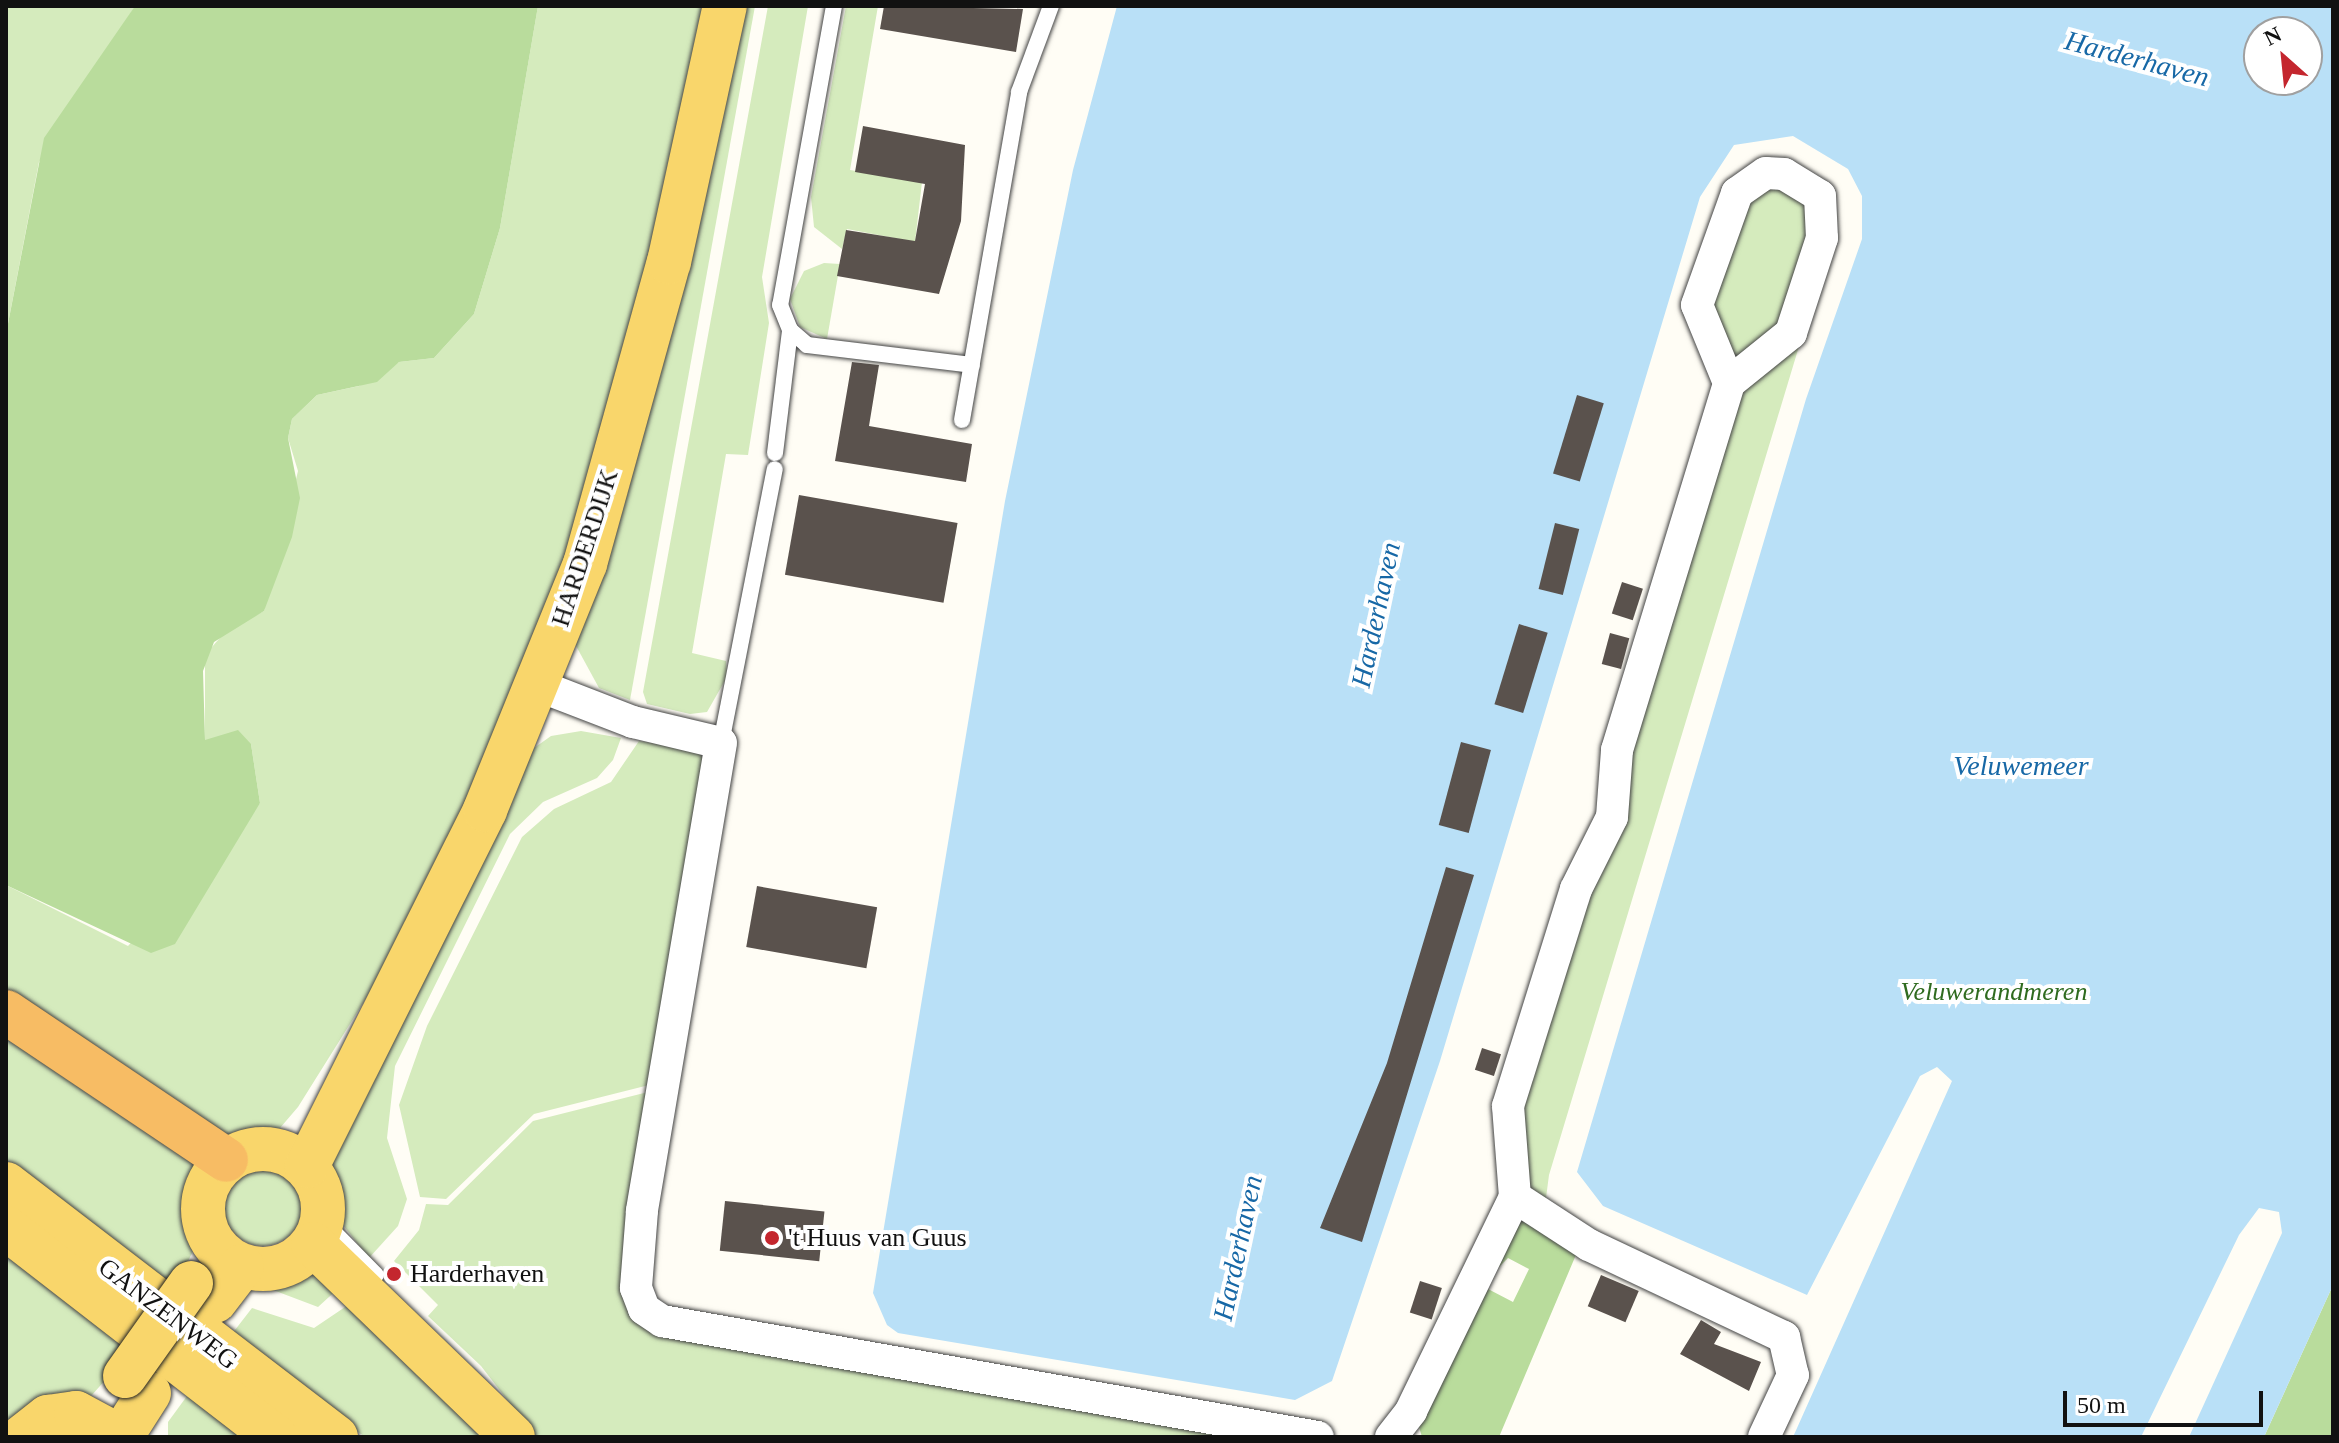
<!DOCTYPE html>
<style>
body{margin:0}
#map{position:relative;width:2339px;height:1443px;overflow:hidden;background:#fffdf5;font-family:Georgia,serif}
div>[style]{position:absolute}
.green>*{inset:0;background:#d5ebbd}
.round{border-radius:50%}
.forest>*{inset:0;background:#b9dc9c}
.water>*{inset:0;background:#b9e0f7}
.building>*{inset:0;background:#5a524d;transform-origin:0 0}
.roads{filter:drop-shadow(0 0 2px #444) drop-shadow(0 0 2px #444)}
.service>*{height:16px;margin:-8px;padding:0 8px;transform-origin:8px;border-radius:8px;background:#fff}
.minor>*{height:32px;margin:-16px;padding:0 16px;transform-origin:16px;border-radius:16px;background:#fff}
.primary>*{height:44px;margin:-22px;padding:0 22px;transform-origin:22px;border-radius:22px;background:#f9d66b}
.primary>.ring{margin:-22px;padding:0;box-sizing:content-box;background:none;border:44px solid #f9d66b;border-radius:50%}
.trunk>*{height:44px;margin:-22px;padding:0 22px;transform-origin:22px;border-radius:22px;background:#f7bc64}
.bridges{filter:drop-shadow(0 0 2px #222) drop-shadow(0 0 2px #222)}
.primary-bridge>*{height:44px;margin:-22px;padding:0 22px;transform-origin:22px;border-radius:22px;background:#f9d66b}
.dots>*{width:22px;height:22px;translate:-50% -50%;box-sizing:border-box;border:4px solid #fff;border-radius:50%}
span{translate:-50% -50%;white-space:nowrap;text-align:center;line-height:1.15;-webkit-text-stroke:8px #fff;paint-order:stroke}
.street-label{font-size:26px;color:#111}
.park-label{font-size:26px;color:#2f6b1f;font-style:italic}
.poi-label{font-size:26px;color:#111}
.left{translate:0 -50%;text-align:left}
.water-label{font-size:28px;color:#1768a6;font-style:italic}
.frame{position:absolute;inset:0;border:8px solid #111;pointer-events:none}
.north{position:absolute;left:2243px;top:16px;width:80px;height:80px;box-sizing:border-box;background:#fff;border:2px solid #a0a0a0;border-radius:50%;rotate:333deg;font-size:22px;font-weight:700;line-height:32px;text-align:center;color:#111}
.north::after{content:'';display:block;margin:auto;width:28px;height:36px;background:#c4262e;clip-path:polygon(50% 0,100% 100%,50% 72%,0 100%)}
.scale{position:absolute;left:2063px;top:1391px;width:200px;height:36px;box-sizing:border-box;border:4px solid #111;border-top:0;padding-left:10px;font-size:24px;line-height:28px;white-space:nowrap;color:#111;-webkit-text-stroke:6px #fff;paint-order:stroke}
</style>
<div id="map">
<div class="green">
<div style="clip-path:polygon(6px 6px,135px 6px,39px 162px,6px 334px)"></div>
<div style="clip-path:polygon(538px 6px,708px 6px,666px 200px,569px 546px,469px 797px,385px 968px,298px 1107px,280px 1128px,234px 1139px,6px 1001px,6px 885px,128px 946px,260px 803px,251px 744px,205px 740px,205px 655px,225px 632px,264px 611px,298px 471px,288px 438px,292px 419px,317px 395px,359px 386px,399px 362px,434px 358px,474px 314px,500px 228px)"></div>
<div style="clip-path:polygon(736px 6px,755px 6px,630px 700px,599px 688px,575px 644px)"></div>
<div style="clip-path:polygon(768px 6px,808px 6px,762px 277px,769px 323px,748px 455px,726px 454px,692px 653px,726px 661px,727px 677px,707px 712px,690px 714px,647px 704px,643px 692px)"></div>
<div style="clip-path:polygon(846px 6px,878px 6px,850px 170px,922px 182px,915px 242px,847px 229px,842px 249px,814px 227px,811px 197px)"></div>
<div style="clip-path:polygon(1767px 183px,1816px 205px,1785px 334px,1734px 364px,1708px 297px,1737px 209px)"></div>
<div style="clip-path:polygon(824px 263px,840px 264px,827px 339px,800px 327px,790px 299px,804px 271px)"></div>
<div style="clip-path:polygon(1800px 343px,1549px 1175px,1546px 1198px,1573px 1219px,1523px 1188px,1514px 1119px,1623px 777px,1730px 402px)"></div>
<div style="clip-path:polygon(581px 731px,621px 738px,613px 760px,597px 778px,543px 802px,510px 834px,395px 1066px,387px 1138px,407px 1199px,398px 1226px,369px 1258px,339px 1220px,330px 1167px,527px 753px,551px 736px)"></div>
<div style="clip-path:polygon(639px 741px,695px 749px,708px 762px,657px 1083px,534px 1114px,446px 1199px,420px 1197px,399px 1105px,427px 1026px,522px 837px,554px 809px,611px 782px)"></div>
<div style="clip-path:polygon(6px 1023px,204px 1165px,192px 1193px,194px 1249px,171px 1296px,6px 1161px)"></div>
<div style="clip-path:polygon(656px 1090px,623px 1297px,1270px 1437px,536px 1437px,481px 1366px,428px 1316px,438px 1305px,394px 1261px,419px 1230px,426px 1204px,448px 1205px,533px 1121px)"></div>
<div class="round" style="left:224px;top:1168px;width:78px;height:78px"></div>
<div style="clip-path:polygon(6px 1253px,130px 1352px,92px 1395px,16px 1430px,6px 1422px)"></div>
<div style="clip-path:polygon(306px 1264px,340px 1287px,318px 1307px,273px 1290px,248px 1290px)"></div>
<div style="clip-path:polygon(354px 1301px,498px 1437px,365px 1437px,228px 1339px,252px 1308px,314px 1328px)"></div>
<div style="clip-path:polygon(187px 1396px,244px 1437px,168px 1437px,168px 1422px)"></div>
</div>
<div class="forest">
<div style="clip-path:polygon(135px 6px,538px 6px,500px 228px,474px 314px,434px 358px,399px 362px,377px 382px,317px 395px,292px 419px,288px 438px,300px 498px,292px 537px,264px 611px,214px 642px,203px 671px,205px 740px,238px 730px,251px 744px,260px 803px,175px 944px,151px 953px,6px 885px,6px 334px,44px 138px)"></div>
<div style="clip-path:polygon(1511px 1215px,1578px 1250px,1499px 1437px,1422px 1437px,1417px 1420px,1488px 1289px,1513px 1302px,1529px 1269px,1508px 1258px,1497px 1269px)"></div>
<div style="clip-path:polygon(2333px 1285px,2333px 1437px,2264px 1437px)"></div>
</div>
<div class="water">
<div style="clip-path:polygon(evenodd,1117px 6px,2333px 6px,2333px 1285px,2264px 1437px,2189px 1437px,2282px 1233px,2279px 1212px,2259px 1208px,2239px 1235px,2141px 1437px,1793px 1437px,1952px 1081px,1937px 1067px,1920px 1076px,1807px 1295px,1603px 1206px,1577px 1172px,1806px 399px,1862px 239px,1862px 196px,1848px 169px,1793px 136px,1734px 145px,1700px 197px,1440px 1061px,1332px 1381px,1295px 1400px,898px 1333px,887px 1325px,873px 1293px,1005px 501px,1073px 170px,1117px 6px,2259px 32px,2307px 32px,2307px 80px,2259px 80px,2259px 32px)"></div>
</div>
<div class="building">
<div style="clip-path:polygon(884px 6px,1023px 9px,1016px 52px,880px 29px)"></div>
<div style="clip-path:polygon(863px 126px,965px 145px,961px 221px,939px 294px,837px 276px,846px 230px,915px 241px,925px 184px,855px 172px)"></div>
<div style="clip-path:polygon(852px 362px,879px 365px,869px 426px,972px 444px,966px 482px,835px 461px)"></div>
<div style="left:1577px;top:395px;width:28px;height:82px;rotate:17deg"></div>
<div style="left:799px;top:495px;width:161px;height:81px;rotate:10deg"></div>
<div style="left:1555px;top:523px;width:25px;height:68px;rotate:14deg"></div>
<div style="left:1622px;top:582px;width:22px;height:33px;rotate:18deg"></div>
<div style="left:1519px;top:624px;width:30px;height:84px;rotate:17deg"></div>
<div style="left:1610px;top:633px;width:20px;height:32px;rotate:15deg"></div>
<div style="left:1461px;top:742px;width:31px;height:86px;rotate:15deg"></div>
<div style="clip-path:polygon(1446px 867px,1474px 875px,1362px 1242px,1320px 1228px,1387px 1063px)"></div>
<div style="left:757px;top:886px;width:122px;height:62px;rotate:10deg"></div>
<div style="left:1482px;top:1048px;width:20px;height:23px;rotate:18deg"></div>
<div style="left:725px;top:1201px;width:100px;height:50px;rotate:6deg"></div>
<div style="left:1601px;top:1275px;width:41px;height:34px;rotate:23deg"></div>
<div style="left:1420px;top:1281px;width:23px;height:33px;rotate:18deg"></div>
<div style="clip-path:polygon(1701px 1320px,1721px 1332px,1714px 1344px,1761px 1362px,1749px 1391px,1680px 1354px)"></div>
</div>
<div class="roads">
<div class="service">
<div style="left:834px;top:6px;width:304px;rotate:100.2deg"></div>
<div style="left:780px;top:305px;width:27px;rotate:68deg"></div>
<div style="left:790px;top:330px;width:23px;rotate:41deg"></div>
<div style="left:807px;top:345px;width:166px;rotate:6.9deg"></div>
<div style="left:962px;top:420px;width:333px;rotate:-80.1deg"></div>
<div style="left:1019px;top:92px;width:92px;rotate:-69.6deg"></div>
<div style="left:775px;top:453px;width:124px;rotate:-83deg"></div>
<div style="left:721px;top:743px;width:279px;rotate:-78.9deg"></div>
<div style="left:322px;top:1220px;width:77px;rotate:45.5deg"></div>
</div>
<div class="minor">
<div style="left:537px;top:685px;width:103px;rotate:21.1deg"></div>
<div style="left:633px;top:722px;width:90px;rotate:13.4deg"></div>
<div style="left:721px;top:743px;width:475px;rotate:99.6deg"></div>
<div style="left:642px;top:1211px;width:77px;rotate:94.5deg"></div>
<div style="left:636px;top:1288px;width:22px;rotate:69deg"></div>
<div style="left:644px;top:1309px;width:22px;rotate:34deg"></div>
<div style="left:662px;top:1321px;width:666px;rotate:10.03deg"></div>
<div style="left:1515px;top:1197px;width:88px;rotate:33deg"></div>
<div style="left:1589px;top:1245px;width:216px;rotate:25.3deg"></div>
<div style="left:1784px;top:1337px;width:39px;rotate:77deg"></div>
<div style="left:1793px;top:1375px;width:68px;rotate:115.1deg"></div>
<div style="left:1391px;top:1437px;width:33px;rotate:-52deg"></div>
<div style="left:1411px;top:1411px;width:238px;rotate:-64.1deg"></div>
<div style="left:1515px;top:1197px;width:91px;rotate:-94.4deg"></div>
<div style="left:1508px;top:1106px;width:227px;rotate:-72.6deg"></div>
<div style="left:1576px;top:889px;width:80px;rotate:-63.4deg"></div>
<div style="left:1612px;top:817px;width:67px;rotate:-85.7deg"></div>
<div style="left:1617px;top:750px;width:384px;rotate:-73deg"></div>
<div style="left:1729px;top:383px;width:84px;rotate:-112.3deg"></div>
<div style="left:1697px;top:305px;width:119px;rotate:-70.3deg"></div>
<div style="left:1737px;top:193px;width:35px;rotate:-35deg"></div>
<div style="left:1766px;top:173px;width:18px;rotate:3deg"></div>
<div style="left:1784px;top:174px;width:42px;rotate:31.4deg"></div>
<div style="left:1820px;top:196px;width:42px;rotate:87.3deg"></div>
<div style="left:1822px;top:238px;width:100px;rotate:108.1deg"></div>
<div style="left:1791px;top:333px;width:80px;rotate:141.1deg"></div>
</div>
<div class="primary">
<div class="ring" style="left:203px;top:1149px;width:76px;height:76px"></div>
<div style="left:307px;top:1166px;width:398px;rotate:-63.4deg"></div>
<div style="left:485px;top:810px;width:266px;rotate:-67.9deg"></div>
<div style="left:585px;top:564px;width:313px;rotate:-74.5deg"></div>
<div style="left:669px;top:262px;width:262px;rotate:-77.7deg"></div>
<div style="left:6px;top:1184px;width:416px;rotate:37.5deg"></div>
<div style="left:6px;top:1228px;width:341px;rotate:37.8deg"></div>
<div style="left:313px;top:1244px;width:278px;rotate:44deg"></div>
<div style="left:215px;top:1301px;width:44px;rotate:-52.4deg"></div>
<div style="left:22px;top:1437px;width:33px;rotate:-38deg"></div>
<div style="left:48px;top:1417px;width:28px;rotate:-8deg"></div>
<div style="left:76px;top:1413px;width:51px;rotate:28.1deg"></div>
<div style="left:121px;top:1437px;width:52px;rotate:-57.5deg"></div>
</div>
<div class="trunk">
<div style="left:6px;top:1012px;width:265px;rotate:33.9deg"></div>
</div>
</div>
<div class="bridges">
<div class="primary-bridge">
<div style="left:125px;top:1376px;width:114px;rotate:-54.6deg"></div>
</div>
</div>
<div class="dots">
<div style="left:772px;top:1238px;background:#c4262e"></div>
<div style="left:394px;top:1274px;background:#c4262e"></div>
</div>
<div class="street-label">
<span style="left:585px;top:548px;rotate:-72deg">HARDERDIJK</span>
<span style="left:168px;top:1314px;rotate:37deg">GANZENWEG</span>
</div>
<div class="park-label">
<span style="left:1994px;top:992px">Veluwerandmeren</span>
</div>
<div class="poi-label">
<span class="left" style="left:788px;top:1238px">'t Huus van Guus</span>
<span class="left" style="left:410px;top:1274px">Harderhaven</span>
</div>
<div class="water-label">
<span style="left:2137px;top:59px;rotate:15deg">Harderhaven</span>
<span style="left:1376px;top:615px;rotate:-78deg">Harderhaven</span>
<span style="left:2021px;top:766px">Veluwemeer</span>
<span style="left:1238px;top:1248px;rotate:-78deg">Harderhaven</span>
</div>
<div class="frame"></div>
<div class="north">N</div>
<div class="scale">50 m</div>
</div>
